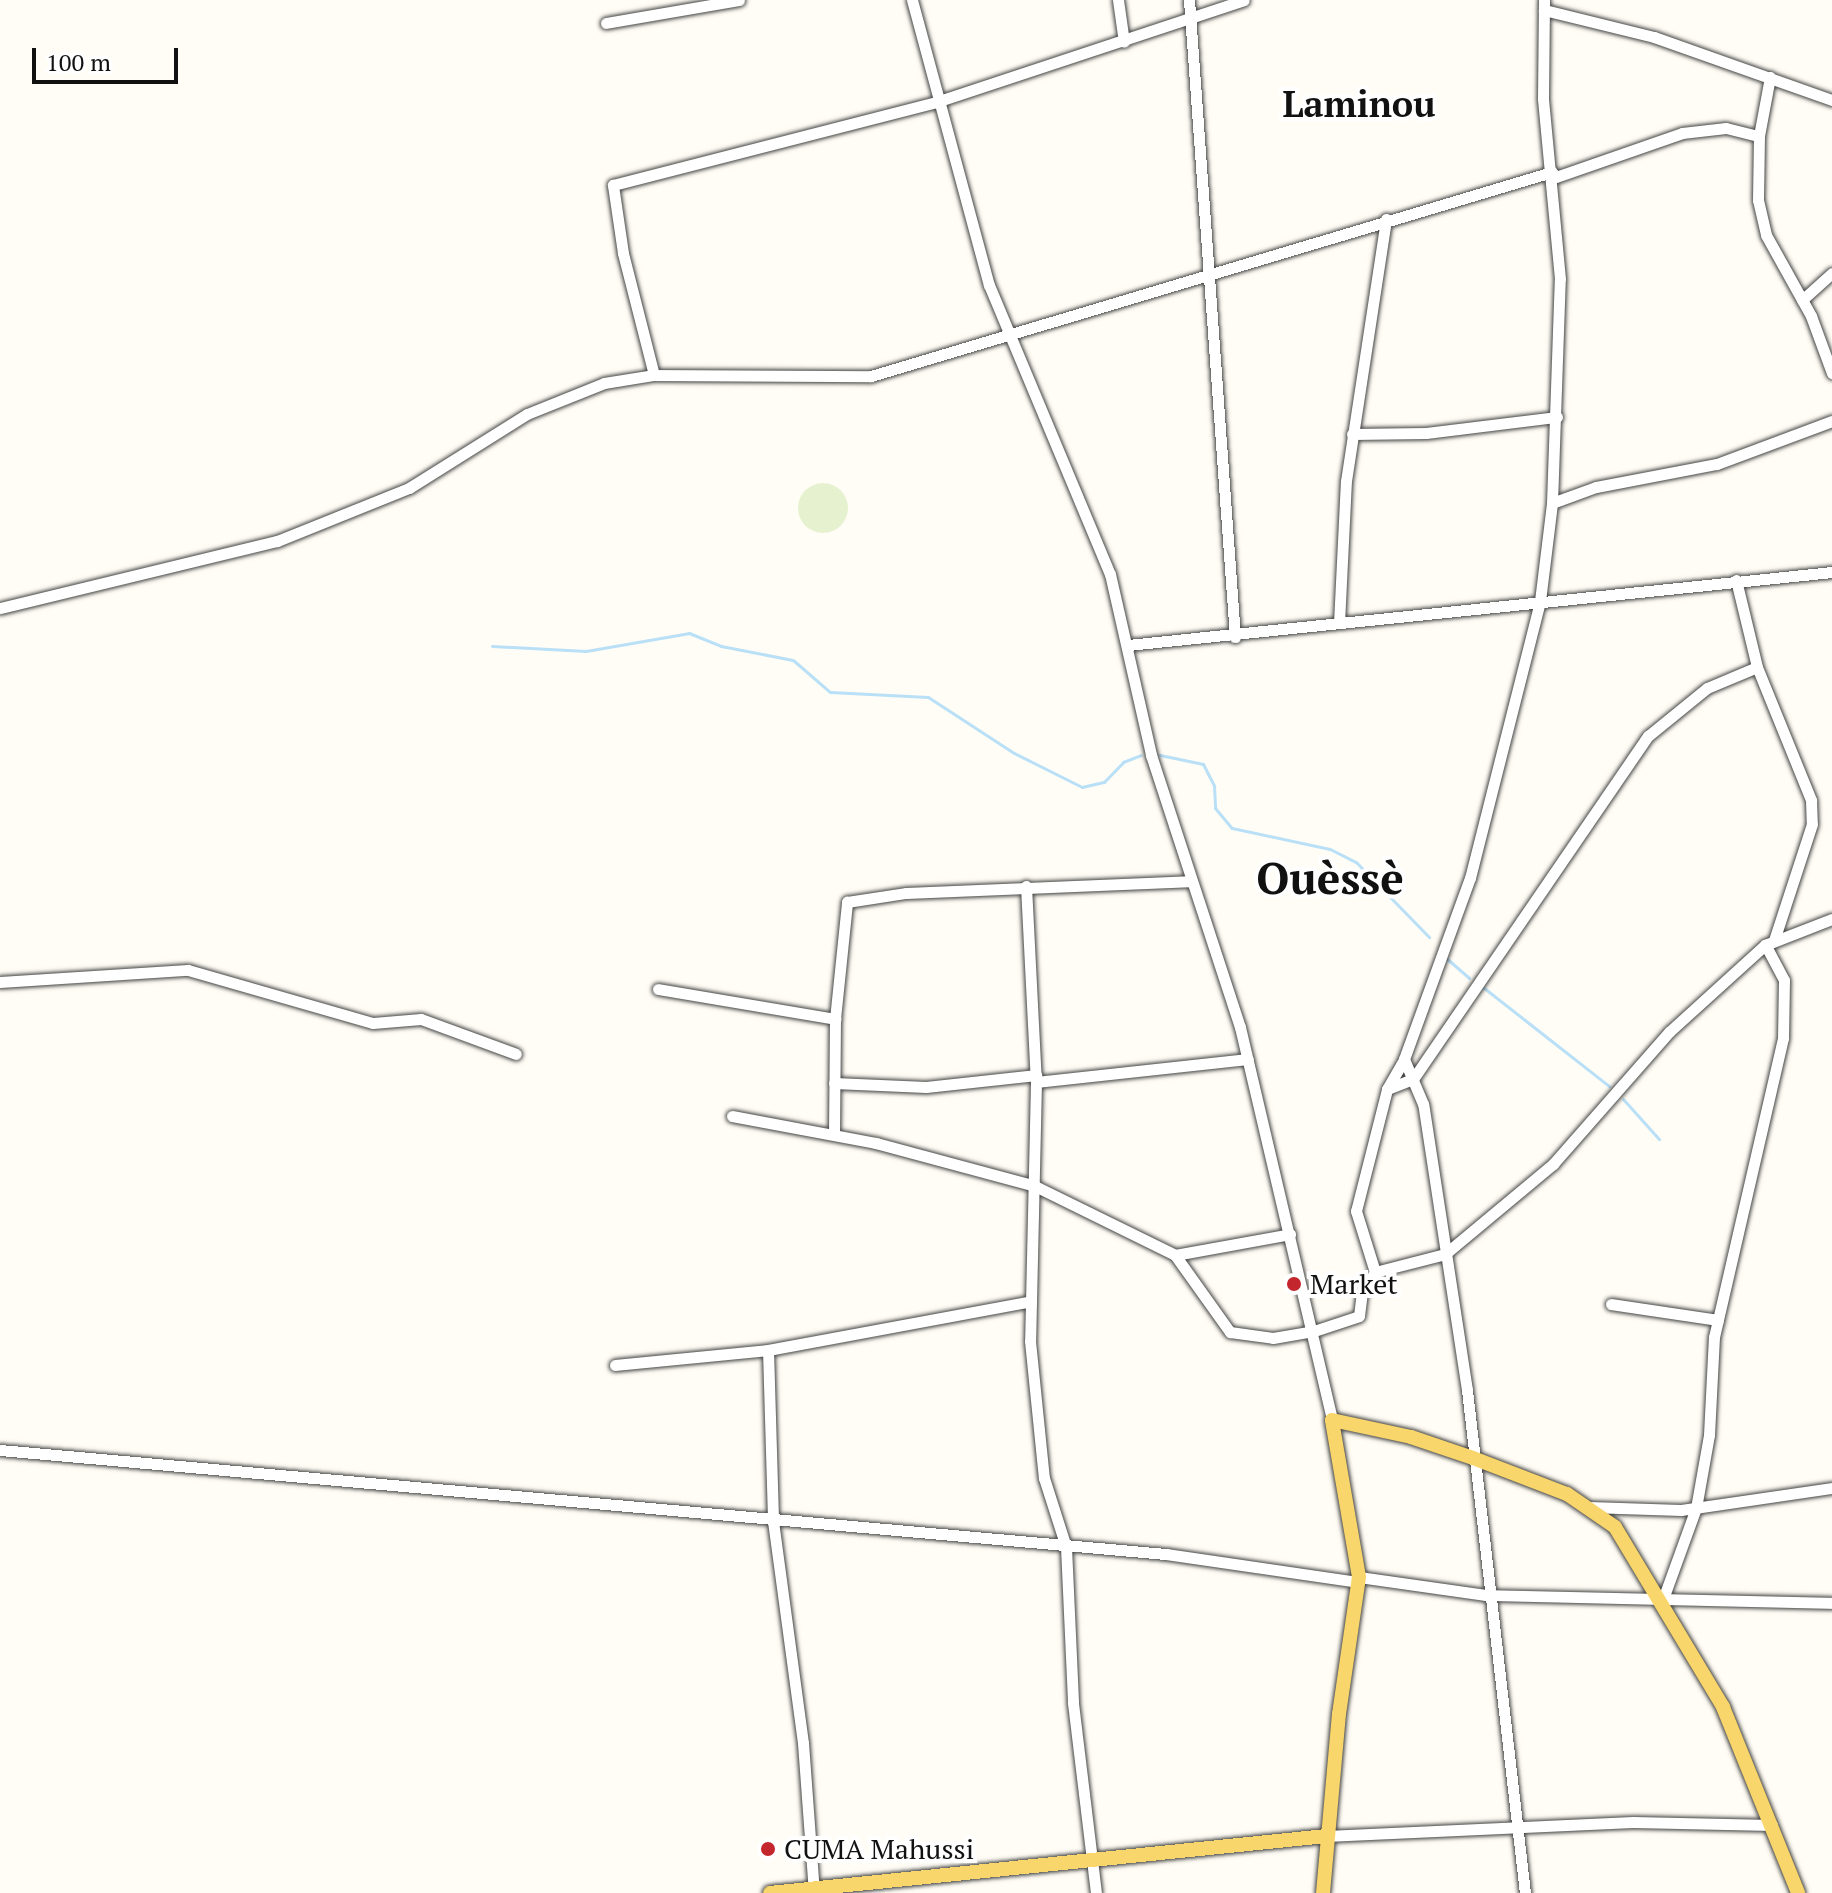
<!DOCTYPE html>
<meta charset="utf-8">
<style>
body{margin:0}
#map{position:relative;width:1832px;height:1893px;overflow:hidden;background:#fffdf5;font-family:"PT Serif",serif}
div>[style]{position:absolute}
.pitch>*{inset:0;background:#e6f2cf}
.round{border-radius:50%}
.stream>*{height:3px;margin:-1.5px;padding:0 1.5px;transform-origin:1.5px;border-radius:1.5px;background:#b9e0f7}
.roads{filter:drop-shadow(0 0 2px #444) drop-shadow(0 0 2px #444)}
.minor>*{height:11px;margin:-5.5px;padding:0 5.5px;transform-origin:5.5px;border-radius:5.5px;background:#fff}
.major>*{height:14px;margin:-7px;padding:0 7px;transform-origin:7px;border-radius:7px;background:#f9d66b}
.dots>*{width:22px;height:22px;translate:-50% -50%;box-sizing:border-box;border:4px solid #fff;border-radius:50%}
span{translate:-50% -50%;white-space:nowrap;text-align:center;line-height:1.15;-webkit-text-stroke:8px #fff;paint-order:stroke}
.poi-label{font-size:28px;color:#111}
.left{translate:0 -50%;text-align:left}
.district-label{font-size:36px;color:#111;font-weight:700}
.town-label{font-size:44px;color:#111;font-weight:700}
.scale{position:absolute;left:32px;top:48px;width:146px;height:36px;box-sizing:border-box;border:4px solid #111;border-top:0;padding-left:10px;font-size:24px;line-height:28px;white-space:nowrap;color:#111;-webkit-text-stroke:6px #fff;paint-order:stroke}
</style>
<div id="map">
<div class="pitch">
<div class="round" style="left:798px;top:483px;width:50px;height:50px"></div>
</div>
<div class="stream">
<div style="left:492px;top:646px;width:94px;rotate:3deg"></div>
<div style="left:586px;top:651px;width:105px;rotate:-9.9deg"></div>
<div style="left:689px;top:633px;width:35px;rotate:22deg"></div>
<div style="left:721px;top:646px;width:73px;rotate:11deg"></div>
<div style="left:793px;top:660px;width:49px;rotate:40.9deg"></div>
<div style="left:830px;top:692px;width:98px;rotate:2.9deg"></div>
<div style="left:928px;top:697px;width:103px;rotate:33.1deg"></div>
<div style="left:1014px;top:753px;width:76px;rotate:26.6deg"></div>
<div style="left:1082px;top:787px;width:23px;rotate:-13deg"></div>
<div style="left:1104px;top:782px;width:28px;rotate:-46deg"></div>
<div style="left:1123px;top:762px;width:19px;rotate:-21deg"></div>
<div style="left:1160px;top:755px;width:44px;rotate:11.8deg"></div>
<div style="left:1203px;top:764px;width:25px;rotate:63deg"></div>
<div style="left:1214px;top:786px;width:22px;rotate:87deg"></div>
<div style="left:1215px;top:808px;width:26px;rotate:50deg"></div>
<div style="left:1232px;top:828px;width:100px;rotate:12.1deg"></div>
<div style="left:1330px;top:849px;width:29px;rotate:27deg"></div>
<div style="left:1356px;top:862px;width:105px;rotate:45.8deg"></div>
<div style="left:1445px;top:957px;width:32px;rotate:41deg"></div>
<div style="left:1484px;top:988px;width:159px;rotate:38.1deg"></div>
<div style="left:1623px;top:1099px;width:54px;rotate:48deg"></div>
</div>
<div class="roads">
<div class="minor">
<div style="left:912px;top:0;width:295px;rotate:74.9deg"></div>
<div style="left:989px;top:285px;width:313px;rotate:67.3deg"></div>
<div style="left:1110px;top:574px;width:186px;rotate:77.2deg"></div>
<div style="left:1151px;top:755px;width:286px;rotate:71.9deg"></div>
<div style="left:1240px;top:1027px;width:404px;rotate:76.8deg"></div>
<div style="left:1118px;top:0;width:42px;rotate:81.9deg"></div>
<div style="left:1189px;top:0;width:639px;rotate:85.87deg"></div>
<div style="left:1544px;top:10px;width:113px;rotate:13.8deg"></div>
<div style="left:1654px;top:37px;width:189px;rotate:19.5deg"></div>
<div style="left:606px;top:23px;width:135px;rotate:-9.8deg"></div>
<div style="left:1770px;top:77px;width:60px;rotate:100.6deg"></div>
<div style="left:1759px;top:136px;width:64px;rotate:90.9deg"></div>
<div style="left:1758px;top:200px;width:36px;rotate:77deg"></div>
<div style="left:1766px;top:235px;width:93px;rotate:60.9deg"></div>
<div style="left:1811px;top:316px;width:61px;rotate:69.8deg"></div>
<div style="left:1553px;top:178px;width:137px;rotate:-19.2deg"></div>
<div style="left:1682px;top:133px;width:44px;rotate:-6.5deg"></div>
<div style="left:1726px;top:128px;width:34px;rotate:14deg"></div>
<div style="left:1802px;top:300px;width:40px;rotate:-42deg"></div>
<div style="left:654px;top:375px;width:126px;rotate:-104.3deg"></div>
<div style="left:623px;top:253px;width:69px;rotate:-98.4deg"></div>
<div style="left:613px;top:185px;width:333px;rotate:-14.4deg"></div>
<div style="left:936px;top:102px;width:324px;rotate:-18.3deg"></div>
<div style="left:1352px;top:434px;width:74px;rotate:-0.8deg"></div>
<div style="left:1426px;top:433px;width:132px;rotate:-7deg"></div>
<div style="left:1552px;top:503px;width:47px;rotate:-20deg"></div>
<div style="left:1596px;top:487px;width:123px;rotate:-10.8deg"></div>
<div style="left:1717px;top:464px;width:123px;rotate:-20.5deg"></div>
<div style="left:1736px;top:580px;width:89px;rotate:76.4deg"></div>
<div style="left:1757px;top:667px;width:144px;rotate:67.9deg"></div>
<div style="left:1811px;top:800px;width:24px;rotate:88deg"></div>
<div style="left:1812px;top:824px;width:122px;rotate:108.1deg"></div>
<div style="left:0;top:608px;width:285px;rotate:-13.6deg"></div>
<div style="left:277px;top:541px;width:142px;rotate:-21.9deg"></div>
<div style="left:409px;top:488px;width:139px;rotate:-32.1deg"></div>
<div style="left:527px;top:414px;width:83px;rotate:-21.9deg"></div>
<div style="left:604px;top:383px;width:51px;rotate:-9.1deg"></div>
<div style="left:654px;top:375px;width:217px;rotate:0.3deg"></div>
<div style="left:871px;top:376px;width:711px;rotate:-16.68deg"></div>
<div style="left:1339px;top:623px;width:142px;rotate:-87.2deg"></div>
<div style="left:1346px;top:481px;width:265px;rotate:-81.3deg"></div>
<div style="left:1128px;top:645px;width:708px;rotate:-5.92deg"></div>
<div style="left:1026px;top:886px;width:196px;rotate:87.1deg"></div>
<div style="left:1036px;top:1082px;width:259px;rotate:91.3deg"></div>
<div style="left:1030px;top:1341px;width:138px;rotate:84.2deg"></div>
<div style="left:1044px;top:1478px;width:72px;rotate:72.3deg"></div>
<div style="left:1066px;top:1547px;width:156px;rotate:87.4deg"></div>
<div style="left:1073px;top:1703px;width:191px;rotate:83.1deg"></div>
<div style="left:0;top:982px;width:188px;rotate:-3.7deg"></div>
<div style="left:188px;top:970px;width:192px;rotate:16deg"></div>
<div style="left:373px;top:1023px;width:48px;rotate:-4.8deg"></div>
<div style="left:421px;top:1019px;width:101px;rotate:20.2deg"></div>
<div style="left:658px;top:989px;width:180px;rotate:9.6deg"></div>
<div style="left:1036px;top:1082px;width:213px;rotate:-6.2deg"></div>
<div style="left:834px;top:1083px;width:92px;rotate:2.5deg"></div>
<div style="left:926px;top:1087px;width:111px;rotate:-6.2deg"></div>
<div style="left:1387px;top:1089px;width:28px;rotate:-21deg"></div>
<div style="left:1413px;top:1079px;width:416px;rotate:-55.6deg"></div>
<div style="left:1648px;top:736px;width:76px;rotate:-39.1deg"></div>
<div style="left:1707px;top:688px;width:54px;rotate:-22.8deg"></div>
<div style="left:732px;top:1116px;width:147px;rotate:10.6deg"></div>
<div style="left:876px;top:1143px;width:165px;rotate:15.1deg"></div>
<div style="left:1035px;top:1186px;width:156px;rotate:26.2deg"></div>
<div style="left:1175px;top:1255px;width:95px;rotate:54.5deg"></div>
<div style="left:1230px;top:1332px;width:43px;rotate:7.9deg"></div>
<div style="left:1273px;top:1338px;width:42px;rotate:-9.7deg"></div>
<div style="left:1314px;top:1331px;width:47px;rotate:-18.4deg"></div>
<div style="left:1359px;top:1316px;width:24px;rotate:-83deg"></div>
<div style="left:1362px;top:1292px;width:24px;rotate:-57deg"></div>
<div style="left:1375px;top:1272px;width:72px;rotate:-14.4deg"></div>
<div style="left:1445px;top:1254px;width:141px;rotate:-39.8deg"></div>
<div style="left:1553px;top:1164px;width:176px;rotate:-48.7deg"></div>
<div style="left:1669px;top:1032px;width:130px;rotate:-42.2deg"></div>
<div style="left:1765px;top:945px;width:72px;rotate:-21.2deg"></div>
<div style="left:834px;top:1134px;width:115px;rotate:-89.5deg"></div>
<div style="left:835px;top:1019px;width:118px;rotate:-84.1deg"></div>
<div style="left:847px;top:902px;width:60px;rotate:-8.7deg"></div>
<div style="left:906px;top:893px;width:283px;rotate:-2.4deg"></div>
<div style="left:1175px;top:1255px;width:117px;rotate:-10.3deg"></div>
<div style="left:1375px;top:1272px;width:64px;rotate:-107.3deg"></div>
<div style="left:1356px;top:1211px;width:126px;rotate:-75.7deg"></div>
<div style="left:1387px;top:1089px;width:34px;rotate:-60deg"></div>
<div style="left:1611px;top:1304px;width:108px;rotate:8.5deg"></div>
<div style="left:768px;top:1350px;width:171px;rotate:88.3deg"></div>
<div style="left:773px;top:1521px;width:224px;rotate:82.3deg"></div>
<div style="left:803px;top:1743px;width:150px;rotate:85.8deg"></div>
<div style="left:615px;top:1365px;width:154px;rotate:-5.6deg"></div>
<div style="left:768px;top:1350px;width:264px;rotate:-10.5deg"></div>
<div style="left:0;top:1450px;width:1171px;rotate:5.1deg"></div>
<div style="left:1166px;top:1554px;width:195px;rotate:8.3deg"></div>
<div style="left:1589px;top:1507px;width:92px;rotate:1.9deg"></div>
<div style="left:1681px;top:1510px;width:153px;rotate:-8.3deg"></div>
<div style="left:1359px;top:1577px;width:128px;rotate:8.1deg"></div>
<div style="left:1486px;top:1595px;width:346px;rotate:1.3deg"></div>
<div style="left:1663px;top:1599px;width:97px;rotate:-70.1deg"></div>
<div style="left:1696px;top:1508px;width:74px;rotate:-79.9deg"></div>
<div style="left:1709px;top:1435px;width:98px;rotate:-87.1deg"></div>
<div style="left:1714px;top:1337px;width:307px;rotate:-77deg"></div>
<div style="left:1783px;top:1038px;width:58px;rotate:-89deg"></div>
<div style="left:1784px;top:980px;width:40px;rotate:-118deg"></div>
<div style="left:1326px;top:1836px;width:307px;rotate:-2.6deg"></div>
<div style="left:1633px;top:1822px;width:139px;rotate:1.2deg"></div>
<div style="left:1525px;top:1893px;width:506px;rotate:-96.58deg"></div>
<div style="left:1467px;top:1390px;width:289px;rotate:-98.7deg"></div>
<div style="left:1423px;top:1104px;width:49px;rotate:-112.9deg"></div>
<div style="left:1404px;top:1059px;width:193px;rotate:-70deg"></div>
<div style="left:1470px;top:878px;width:286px;rotate:-75.8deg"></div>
<div style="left:1540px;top:601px;width:99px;rotate:-83deg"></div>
<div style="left:1552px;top:503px;width:224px;rotate:-88deg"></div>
<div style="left:1560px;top:279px;width:182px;rotate:-95.4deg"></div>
<div style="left:1543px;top:98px;width:98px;rotate:-89.4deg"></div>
</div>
<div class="major">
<div style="left:770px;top:1893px;width:559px;rotate:-5.85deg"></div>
<div style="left:1323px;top:1893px;width:180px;rotate:-84.9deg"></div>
<div style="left:1339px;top:1714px;width:138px;rotate:-81.7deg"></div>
<div style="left:1359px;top:1577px;width:159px;rotate:-99.8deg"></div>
<div style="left:1332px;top:1420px;width:81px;rotate:12.1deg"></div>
<div style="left:1411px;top:1437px;width:65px;rotate:18.7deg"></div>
<div style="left:1473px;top:1458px;width:101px;rotate:21deg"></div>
<div style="left:1567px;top:1494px;width:58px;rotate:34.5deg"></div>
<div style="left:1615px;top:1527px;width:210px;rotate:59deg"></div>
<div style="left:1723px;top:1707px;width:201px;rotate:68deg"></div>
</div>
</div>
<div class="dots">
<div style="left:1294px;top:1284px;background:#c4262e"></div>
<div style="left:768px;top:1849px;background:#c4262e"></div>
</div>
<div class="poi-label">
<span class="left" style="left:1310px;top:1284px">Market</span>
<span class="left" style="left:784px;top:1849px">CUMA Mahussi</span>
</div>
<div class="district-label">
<span style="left:1359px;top:104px">Laminou</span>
</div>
<div class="town-label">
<span style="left:1330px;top:878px">Ouèssè</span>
</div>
<div class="scale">100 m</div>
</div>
